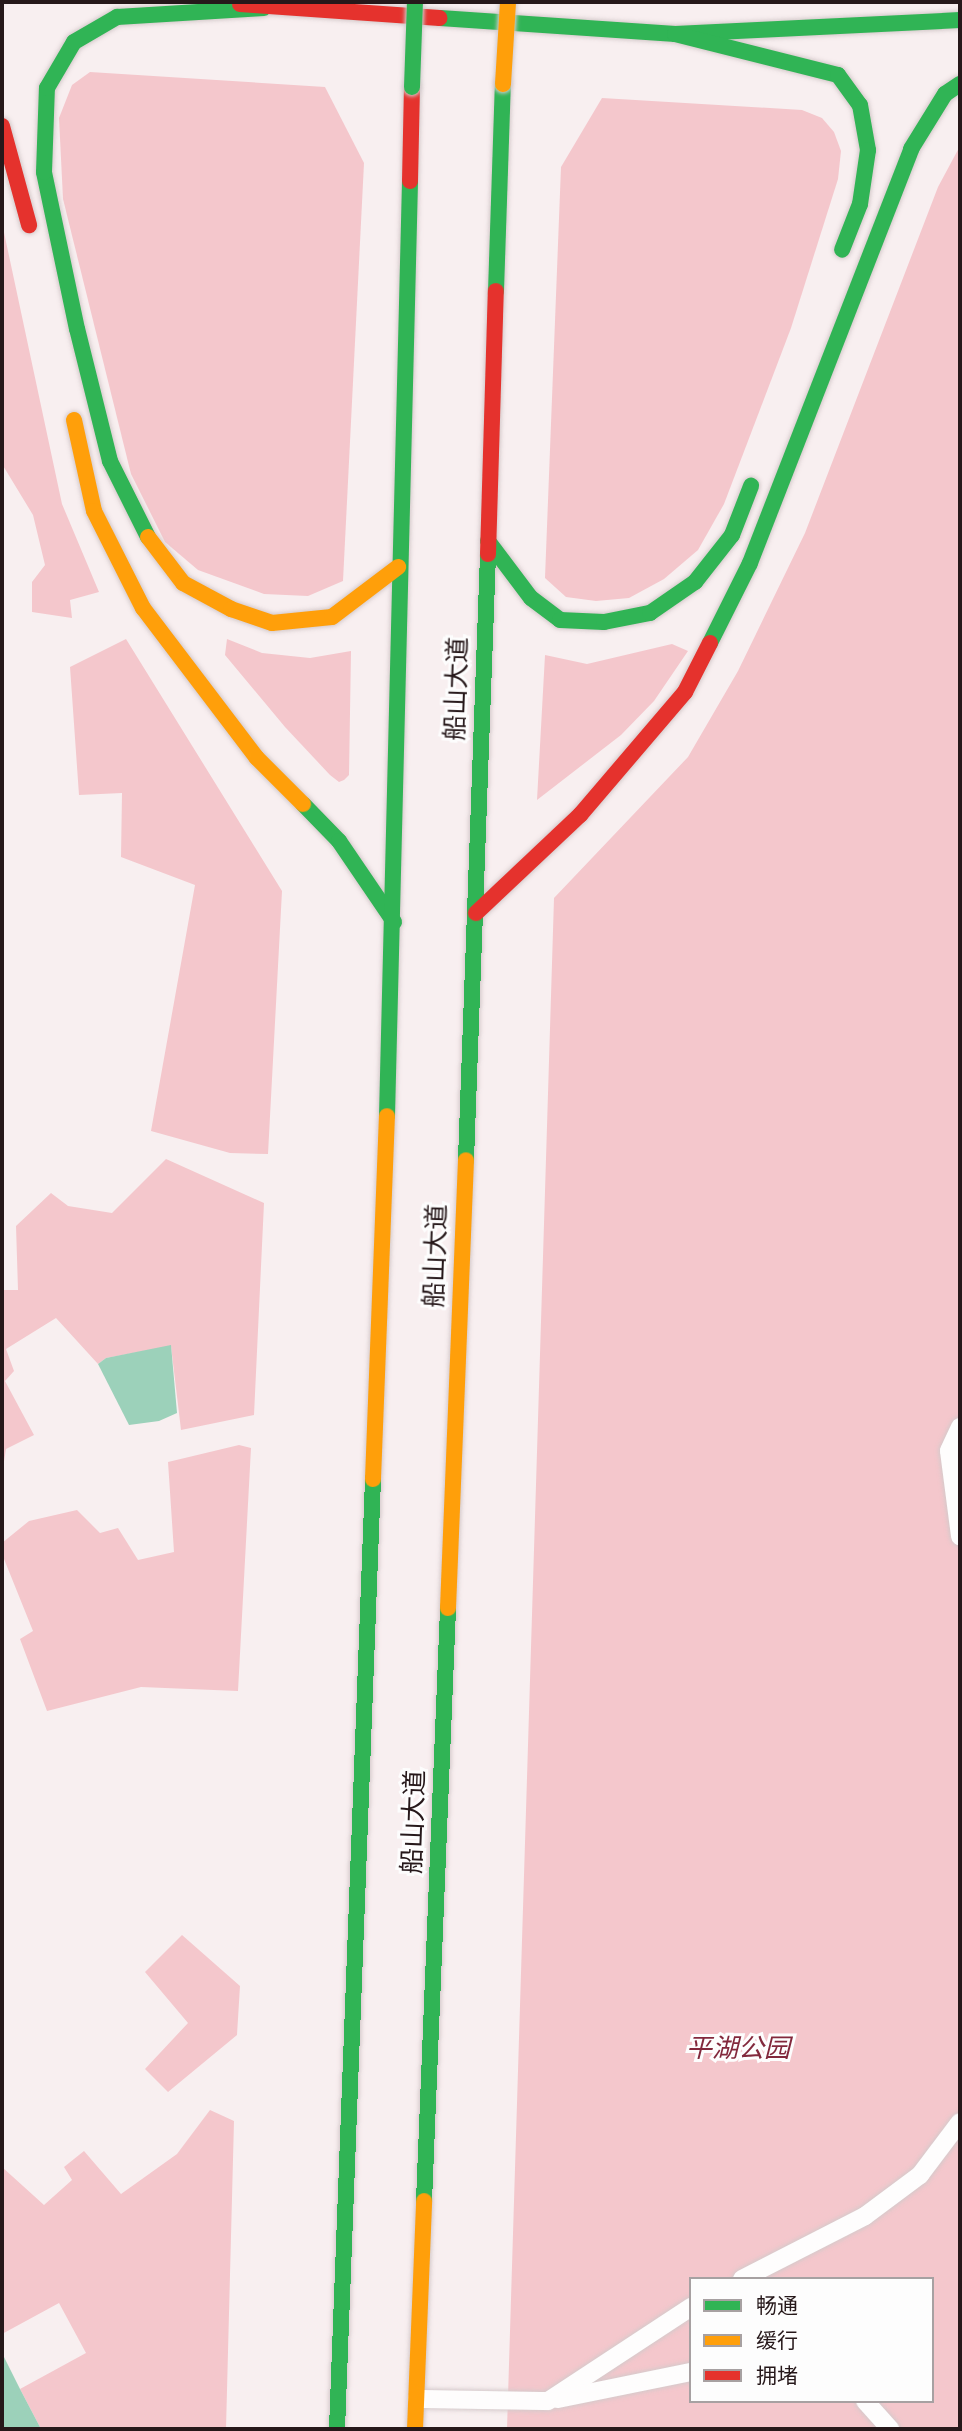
<!DOCTYPE html>
<meta charset="utf-8">
<style>
body{margin:0}
#map{position:relative;width:962px;height:2431px;overflow:hidden;background:#f8eff0;font-family:Spectral,"Noto Sans SC",serif}
div>[style]{position:absolute}
.green>*{inset:0;background:#f4c7cc}
.water>*{inset:0;background:#9cd1ba}
.roads{filter:drop-shadow(0 0 2px #d5cacb) drop-shadow(0 0 2px #d5cacb)}
.lane>*{height:18px;margin:-9px;padding:0 9px;transform-origin:9px;border-radius:9px;background:#fefdfd}
.fast>*{height:16px;margin:-8px;padding:0 8px;transform-origin:8px;border-radius:8px;background:#30b455}
.slow>*{height:16px;margin:-8px;padding:0 8px;transform-origin:8px;border-radius:8px;background:#ff9f0a}
.jam>*{height:16px;margin:-8px;padding:0 8px;transform-origin:8px;border-radius:8px;background:#e5322d}
.bridges{filter:drop-shadow(0 0 2px #d1cbcc) drop-shadow(0 0 2px #d1cbcc)}
.fast-bridge>*{height:16px;margin:-8px;padding:0 8px;transform-origin:8px;border-radius:8px;background:#30b455}
.slow-bridge>*{height:16px;margin:-8px;padding:0 8px;transform-origin:8px;border-radius:8px;background:#ff9f0a}
span{translate:-50% -50%;white-space:nowrap;text-align:center;line-height:1.15;-webkit-text-stroke:6px #fdfdfd;paint-order:stroke}
.street-label{font-size:26px;color:#26181a}
.park-label{font-size:26px;color:#82283c;font-style:italic}
.frame{position:absolute;inset:0;border:4px solid #26181a;pointer-events:none}
.legend{position:absolute;left:689px;top:2277px;width:245px;height:126px;box-sizing:border-box;background:#fdfdfd;border:2px solid #a7a1a2;margin:0;padding:9px 12px;list-style:none;font-size:21px;color:#26181a}
.legend li{display:flex;align-items:center;gap:14px;height:35px}
.legend b{width:35px;border:2px solid #a7a1a2}
</style>
<div id="map">
<div class="green">
<div style="clip-path:polygon(90px 72px,325px 87px,364px 163px,343px 581px,308px 596px,264px 594px,198px 570px,165px 542px,131px 474px,63px 199px,59px 118px,72px 85px)"></div>
<div style="clip-path:polygon(602px 98px,802px 110px,822px 118px,834px 132px,841px 151px,838px 179px,791px 328px,724px 504px,698px 550px,664px 579px,629px 598px,596px 601px,566px 597px,545px 578px,561px 167px)"></div>
<div style="clip-path:polygon(evenodd,960px 146px,960px 2429px,507px 2429px,554px 898px,688px 757px,738px 671px,805px 533px,938px 187px,960px 146px,691px 2279px,932px 2279px,932px 2401px,691px 2401px,691px 2279px)"></div>
<div style="clip-path:polygon(2px 223px,62px 504px,99px 592px,70px 600px,72px 618px,32px 612px,32px 582px,45px 565px,33px 515px,2px 464px)"></div>
<div style="clip-path:polygon(126px 639px,282px 891px,268px 1154px,230px 1153px,151px 1131px,195px 885px,121px 857px,122px 793px,79px 795px,70px 667px)"></div>
<div style="clip-path:polygon(227px 639px,262px 653px,310px 658px,351px 651px,349px 775px,344px 780px,339px 782px,330px 775px,285px 727px,225px 655px)"></div>
<div style="clip-path:polygon(672px 644px,688px 651px,654px 701px,621px 735px,537px 800px,545px 655px,587px 664px)"></div>
<div style="clip-path:polygon(166px 1159px,264px 1203px,254px 1415px,181px 1430px,171px 1346px,106px 1358px,98px 1364px,56px 1318px,6px 1349px,14px 1371px,5px 1381px,34px 1435px,6px 1449px,2px 1474px,2px 1290px,18px 1290px,16px 1226px,51px 1193px,68px 1206px,112px 1213px)"></div>
<div style="clip-path:polygon(239px 1445px,251px 1448px,238px 1691px,141px 1687px,47px 1711px,20px 1639px,33px 1631px,2px 1554px,2px 1543px,29px 1521px,77px 1510px,100px 1533px,118px 1528px,138px 1560px,174px 1552px,168px 1462px)"></div>
<div style="clip-path:polygon(182px 1935px,240px 1986px,237px 2035px,168px 2092px,145px 2069px,188px 2023px,145px 1972px)"></div>
<div style="clip-path:polygon(210px 2110px,234px 2121px,226px 2429px,41px 2429px,20px 2389px,86px 2353px,59px 2303px,2px 2334px,2px 2167px,44px 2205px,72px 2180px,64px 2167px,84px 2151px,121px 2194px,177px 2154px)"></div>
</div>
<div class="water">
<div style="clip-path:polygon(171px 1345px,177px 1413px,159px 1421px,129px 1425px,98px 1364px,106px 1358px)"></div>
<div style="clip-path:polygon(2px 2353px,20px 2389px,41px 2429px,2px 2429px)"></div>
</div>
<div class="roads">
<div class="lane">
<div style="left:960px;top:1427px;width:26px;rotate:115deg"></div>
<div style="left:949px;top:1451px;width:86px;rotate:82.6deg"></div>
<div style="left:742px;top:2279px;width:138px;rotate:-27.1deg"></div>
<div style="left:865px;top:2216px;width:69px;rotate:-36.7deg"></div>
<div style="left:920px;top:2175px;width:66px;rotate:-53deg"></div>
<div style="left:417px;top:2399px;width:131px;rotate:0.9deg"></div>
<div style="left:548px;top:2401px;width:171px;rotate:-33.3deg"></div>
<div style="left:558px;top:2399px;width:136px;rotate:-11.5deg"></div>
<div style="left:865px;top:2401px;width:38px;rotate:48deg"></div>
</div>
<div class="fast">
<div style="left:440px;top:18px;width:236px;rotate:3.9deg"></div>
<div style="left:675px;top:34px;width:285px;rotate:-2.8deg"></div>
<div style="left:675px;top:34px;width:168px;rotate:14.1deg"></div>
<div style="left:838px;top:75px;width:37px;rotate:54deg"></div>
<div style="left:860px;top:105px;width:46px;rotate:79.9deg"></div>
<div style="left:868px;top:150px;width:55px;rotate:98.4deg"></div>
<div style="left:860px;top:204px;width:49px;rotate:111.4deg"></div>
<div style="left:496px;top:291px;width:207px;rotate:-88.1deg"></div>
<div style="left:148px;top:537px;width:85px;rotate:-116.6deg"></div>
<div style="left:110px;top:461px;width:136px;rotate:-104deg"></div>
<div style="left:77px;top:329px;width:160px;rotate:-101.9deg"></div>
<div style="left:44px;top:172px;width:84px;rotate:-88deg"></div>
<div style="left:47px;top:88px;width:53px;rotate:-59.6deg"></div>
<div style="left:74px;top:42px;width:50px;rotate:-30.2deg"></div>
<div style="left:117px;top:17px;width:147px;rotate:-3.5deg"></div>
<div style="left:488px;top:541px;width:71px;rotate:53deg"></div>
<div style="left:531px;top:598px;width:36px;rotate:37deg"></div>
<div style="left:560px;top:620px;width:44px;rotate:2.6deg"></div>
<div style="left:604px;top:622px;width:47px;rotate:-11.1deg"></div>
<div style="left:650px;top:613px;width:55px;rotate:-34.6deg"></div>
<div style="left:695px;top:582px;width:60px;rotate:-51.8deg"></div>
<div style="left:732px;top:535px;width:53px;rotate:-68.8deg"></div>
<div style="left:710px;top:643px;width:89px;rotate:-63.4deg"></div>
<div style="left:750px;top:563px;width:444px;rotate:-68.7deg"></div>
<div style="left:911px;top:149px;width:65px;rotate:-58.3deg"></div>
<div style="left:945px;top:94px;width:18px;rotate:-34deg"></div>
<div style="left:303px;top:804px;width:52px;rotate:45.8deg"></div>
<div style="left:339px;top:841px;width:98px;rotate:55.8deg"></div>
<div style="left:387px;top:1116px;width:935px;rotate:-88.59deg"></div>
<div style="left:466px;top:1160px;width:606px;rotate:-87.92deg"></div>
<div style="left:424px;top:2201px;width:593px;rotate:-87.68deg"></div>
<div style="left:337px;top:2429px;width:951px;rotate:-87.83deg"></div>
</div>
<div class="slow">
<div style="left:74px;top:420px;width:93px;rotate:77.6deg"></div>
<div style="left:94px;top:511px;width:109px;rotate:63.2deg"></div>
<div style="left:143px;top:608px;width:188px;rotate:52.8deg"></div>
<div style="left:257px;top:758px;width:65px;rotate:45deg"></div>
<div style="left:148px;top:537px;width:58px;rotate:52.7deg"></div>
<div style="left:183px;top:583px;width:55px;rotate:28.4deg"></div>
<div style="left:231px;top:609px;width:43px;rotate:18.9deg"></div>
<div style="left:272px;top:623px;width:60px;rotate:-5.7deg"></div>
<div style="left:332px;top:617px;width:83px;rotate:-37.1deg"></div>
<div style="left:373px;top:1479px;width:363px;rotate:-87.8deg"></div>
<div style="left:448px;top:1608px;width:448px;rotate:-87.7deg"></div>
<div style="left:415px;top:2429px;width:228px;rotate:-87.7deg"></div>
</div>
<div class="jam">
<div style="left:240px;top:4px;width:200px;rotate:4deg"></div>
<div style="left:2px;top:126px;width:103px;rotate:74.7deg"></div>
<div style="left:410px;top:181px;width:94px;rotate:-88.8deg"></div>
<div style="left:488px;top:554px;width:263px;rotate:-88.3deg"></div>
<div style="left:476px;top:913px;width:143px;rotate:-43.3deg"></div>
<div style="left:580px;top:815px;width:162px;rotate:-49.5deg"></div>
<div style="left:685px;top:692px;width:55px;rotate:-63deg"></div>
</div>
</div>
<div class="bridges">
<div class="fast-bridge">
<div style="left:412px;top:87px;width:85px;rotate:-88deg"></div>
</div>
<div class="slow-bridge">
<div style="left:503px;top:84px;width:82px;rotate:-86.5deg"></div>
</div>
</div>
<div class="street-label">
<span style="left:458px;top:689px;rotate:-88deg">船山大道</span>
<span style="left:437px;top:1256px;rotate:-88deg">船山大道</span>
<span style="left:415px;top:1822px;rotate:-88deg">船山大道</span>
</div>
<div class="park-label">
<span style="left:738px;top:2050px">平湖公园</span>
</div>
<div class="frame"></div>
<ul class="legend">
<li><b style="height:9px;background:#30b455"></b>畅通</li>
<li><b style="height:9px;background:#ff9f0a"></b>缓行</li>
<li><b style="height:9px;background:#e5322d"></b>拥堵</li>
</ul>
</div>
